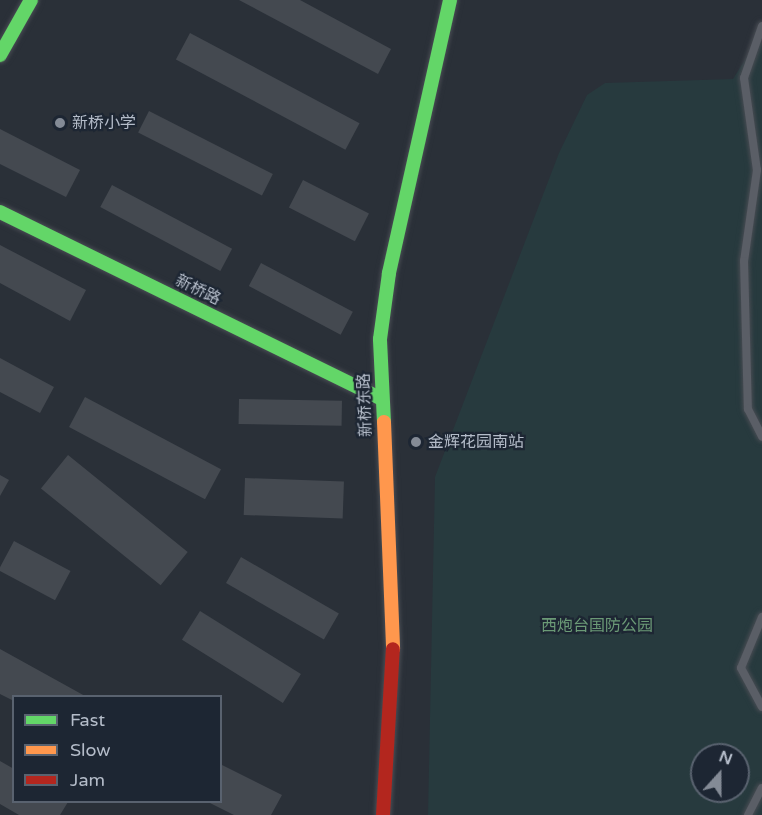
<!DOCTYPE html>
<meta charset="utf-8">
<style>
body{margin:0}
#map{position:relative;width:762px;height:815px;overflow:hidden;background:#2a3038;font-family:"Varela Round","Noto Sans SC",sans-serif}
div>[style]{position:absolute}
.green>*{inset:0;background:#273a3e}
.building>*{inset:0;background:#444950;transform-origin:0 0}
.roads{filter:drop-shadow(0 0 2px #484c53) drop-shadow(0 0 2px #484c53)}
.lane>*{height:8px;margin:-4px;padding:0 4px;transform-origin:4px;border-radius:4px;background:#5a5e66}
.fast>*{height:14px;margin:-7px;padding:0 7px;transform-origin:7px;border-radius:7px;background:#63d668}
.slow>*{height:14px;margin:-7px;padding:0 7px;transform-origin:7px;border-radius:7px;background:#ff974d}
.jam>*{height:14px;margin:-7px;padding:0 7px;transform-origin:7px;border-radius:7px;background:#b3261e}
.dots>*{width:16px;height:16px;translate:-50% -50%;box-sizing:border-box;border:3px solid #1d2633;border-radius:50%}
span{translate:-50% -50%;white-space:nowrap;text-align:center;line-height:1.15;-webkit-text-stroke:4.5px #1d2633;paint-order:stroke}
.poi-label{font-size:16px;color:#b4bcc9}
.left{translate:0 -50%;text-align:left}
.street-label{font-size:16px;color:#b4bcc9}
.park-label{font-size:16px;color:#6b9a76}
.legend{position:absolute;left:12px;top:695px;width:210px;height:108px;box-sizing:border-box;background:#1d2633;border:2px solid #59626f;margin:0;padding:8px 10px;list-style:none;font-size:18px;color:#b4bcc9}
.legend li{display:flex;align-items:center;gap:12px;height:30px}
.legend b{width:30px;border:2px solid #59626f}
.north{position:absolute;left:690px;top:743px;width:60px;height:60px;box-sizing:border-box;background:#1d2633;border:2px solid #59626f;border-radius:50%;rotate:21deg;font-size:16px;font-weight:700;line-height:24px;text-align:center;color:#b4bcc9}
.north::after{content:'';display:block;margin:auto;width:21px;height:27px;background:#848b96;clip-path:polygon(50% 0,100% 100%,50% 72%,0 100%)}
</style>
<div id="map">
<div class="green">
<div style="clip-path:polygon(evenodd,756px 42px,762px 43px,762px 815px,428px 815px,435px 477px,559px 153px,587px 95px,605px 83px,733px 79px,756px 42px,702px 755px,738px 755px,738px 791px,702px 791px,702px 755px)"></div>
</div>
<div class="building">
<div style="clip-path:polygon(239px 0,300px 0,391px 49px,378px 74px)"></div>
<div style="left:190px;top:33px;width:192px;height:30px;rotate:28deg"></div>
<div style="left:149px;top:111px;width:139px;height:24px;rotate:27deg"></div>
<div style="clip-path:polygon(0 129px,80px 170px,66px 197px,0 164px)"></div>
<div style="left:303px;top:180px;width:74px;height:31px;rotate:27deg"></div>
<div style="left:112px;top:185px;width:136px;height:25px;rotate:28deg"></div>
<div style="clip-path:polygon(0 245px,86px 290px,70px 321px,0 283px)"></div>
<div style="left:261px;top:263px;width:104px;height:26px;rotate:28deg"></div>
<div style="clip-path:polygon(0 358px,54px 387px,40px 413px,0 392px)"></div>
<div style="left:85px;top:397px;width:154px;height:34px;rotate:28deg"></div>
<div style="left:239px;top:399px;width:103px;height:25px;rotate:1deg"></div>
<div style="left:68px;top:455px;width:154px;height:43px;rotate:39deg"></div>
<div style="clip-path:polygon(0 475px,9px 480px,0 496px)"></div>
<div style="left:245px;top:478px;width:99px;height:37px;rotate:2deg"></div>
<div style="left:14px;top:541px;width:64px;height:33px;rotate:28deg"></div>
<div style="left:241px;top:557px;width:113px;height:30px;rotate:30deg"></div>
<div style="left:200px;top:611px;width:119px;height:34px;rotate:32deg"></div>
<div style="clip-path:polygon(0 649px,85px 696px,14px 696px,14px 701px,0 694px)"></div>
<div style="clip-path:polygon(0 761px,14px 769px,14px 802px,68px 802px,60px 815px,19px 815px,0 804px)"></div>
<div style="clip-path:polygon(220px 764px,282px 795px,271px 815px,234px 815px,208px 802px,220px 802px)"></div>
</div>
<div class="roads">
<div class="lane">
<div style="left:762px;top:26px;width:55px;rotate:109.1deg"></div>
<div style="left:744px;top:78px;width:93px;rotate:82deg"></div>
<div style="left:757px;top:170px;width:92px;rotate:98.1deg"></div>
<div style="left:744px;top:261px;width:148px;rotate:88.5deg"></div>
<div style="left:748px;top:409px;width:31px;rotate:63deg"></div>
<div style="left:762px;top:617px;width:55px;rotate:112.4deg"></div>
<div style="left:741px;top:668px;width:44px;rotate:61.7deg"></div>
<div style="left:748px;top:815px;width:30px;rotate:-63deg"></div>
</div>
<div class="fast">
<div style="left:0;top:55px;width:63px;rotate:-60.6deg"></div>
<div style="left:0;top:212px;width:424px;rotate:26.1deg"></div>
<div style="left:384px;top:422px;width:83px;rotate:-92.8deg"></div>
<div style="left:380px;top:339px;width:67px;rotate:-82.2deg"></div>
<div style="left:389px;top:273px;width:280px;rotate:-77.4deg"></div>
</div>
<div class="slow">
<div style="left:384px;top:422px;width:227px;rotate:87.7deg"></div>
</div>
<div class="jam">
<div style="left:383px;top:815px;width:166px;rotate:-86.6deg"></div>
</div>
</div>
<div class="dots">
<div style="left:60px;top:123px;background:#848b96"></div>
<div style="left:416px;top:442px;background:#848b96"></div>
</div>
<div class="poi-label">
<span class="left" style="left:72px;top:123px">新桥小学</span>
<span class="left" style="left:428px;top:442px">金辉花园南站</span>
</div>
<div class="street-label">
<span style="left:198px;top:290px;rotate:26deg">新桥路</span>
<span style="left:365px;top:405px;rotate:-92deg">新桥东路</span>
</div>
<div class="park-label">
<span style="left:597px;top:626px">西炮台国防公园</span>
</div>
<ul class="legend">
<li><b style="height:8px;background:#63d668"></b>Fast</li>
<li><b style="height:8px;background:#ff974d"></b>Slow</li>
<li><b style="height:8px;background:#b3261e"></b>Jam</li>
</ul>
<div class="north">N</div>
</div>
